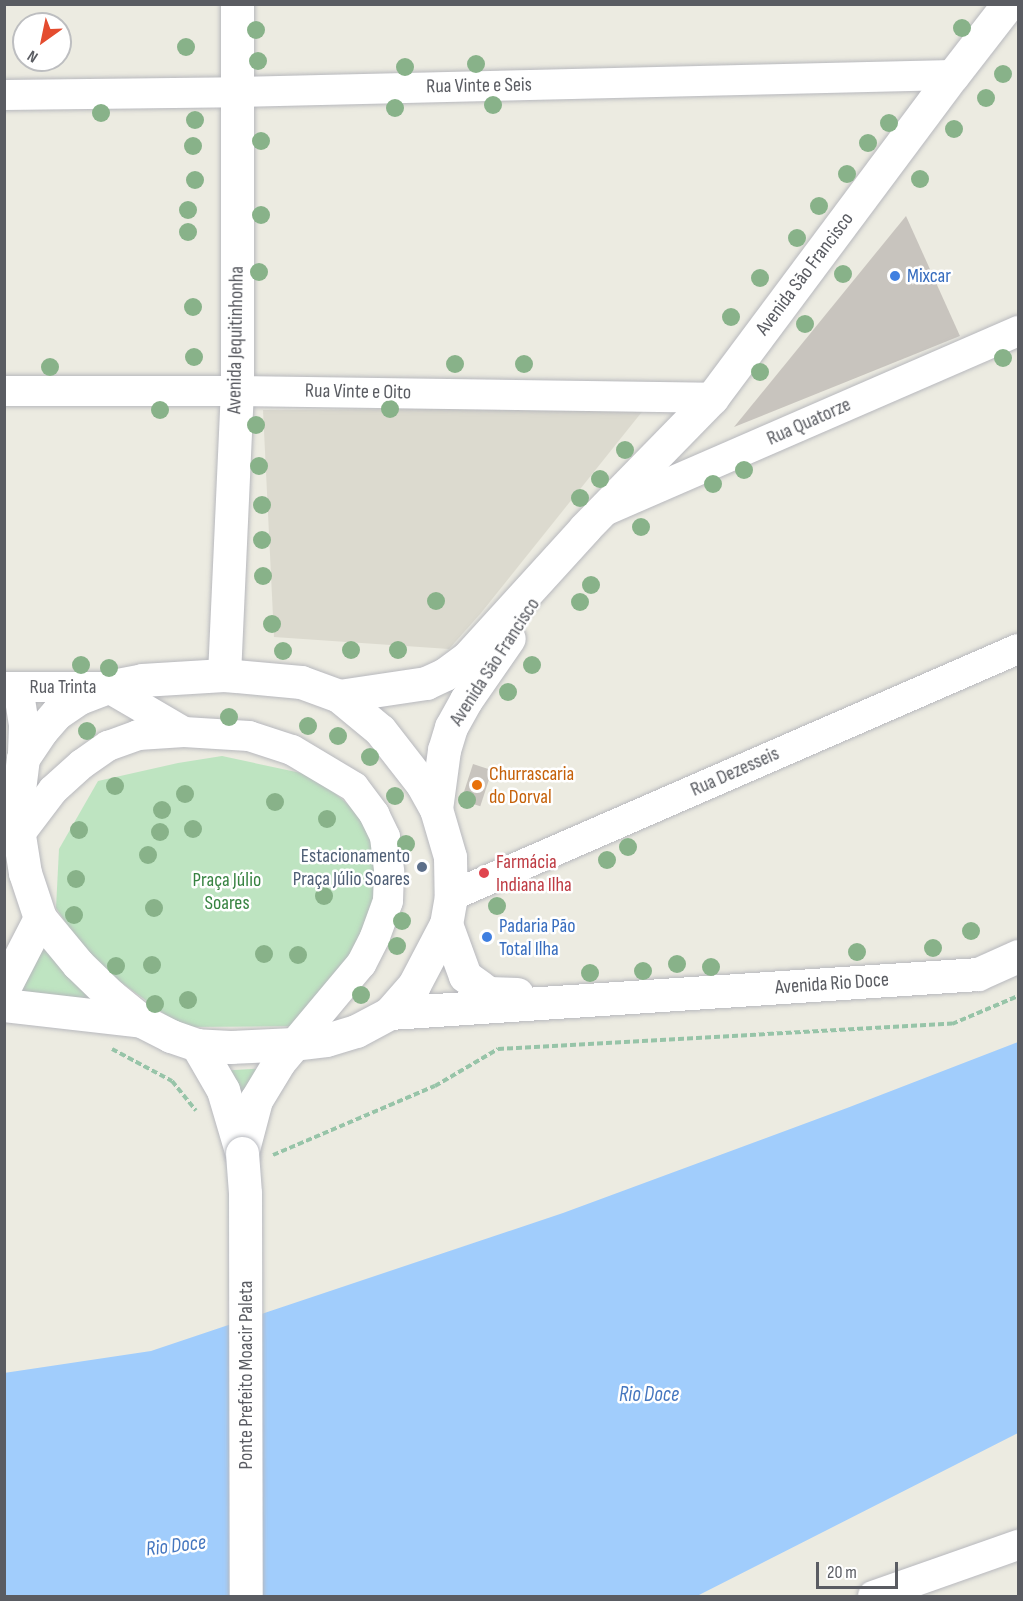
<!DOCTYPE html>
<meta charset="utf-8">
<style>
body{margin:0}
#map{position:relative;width:1023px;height:1601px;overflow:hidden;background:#ecebe1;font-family:"Sofia Sans Condensed",sans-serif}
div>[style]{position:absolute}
.education>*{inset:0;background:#dcdacf}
.green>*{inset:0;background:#bee4c1}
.water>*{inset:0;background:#a1cdfc}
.building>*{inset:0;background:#c8c4be;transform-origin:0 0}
.path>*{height:4px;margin-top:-2px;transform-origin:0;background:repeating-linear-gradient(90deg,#97c4a8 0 6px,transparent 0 9px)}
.roads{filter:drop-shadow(0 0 2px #b7b8bd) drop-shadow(0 0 2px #b7b8bd)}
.street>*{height:30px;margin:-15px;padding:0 15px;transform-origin:15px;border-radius:15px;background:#fff}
.secondary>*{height:33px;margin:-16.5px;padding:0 16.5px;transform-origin:16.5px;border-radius:16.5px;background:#fff}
.bridges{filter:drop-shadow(0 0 2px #b7b9bf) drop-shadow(0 0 2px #b7b9bf)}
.secondary-bridge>*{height:33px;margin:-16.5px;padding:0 16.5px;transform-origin:16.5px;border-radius:16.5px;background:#fff}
.trees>*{width:18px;height:18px;margin:-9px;border-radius:50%;background:#88b289}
.dots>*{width:16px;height:16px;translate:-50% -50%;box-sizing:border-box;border:3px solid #fff;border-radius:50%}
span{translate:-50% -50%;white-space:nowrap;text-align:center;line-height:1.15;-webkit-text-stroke:5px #fff;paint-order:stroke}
.street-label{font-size:20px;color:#5a5c62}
.shop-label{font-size:20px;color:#366cbe}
.left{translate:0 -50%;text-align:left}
.food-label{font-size:20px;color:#c56008}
.service-label{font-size:20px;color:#4e5e75}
.right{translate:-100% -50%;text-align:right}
.health-label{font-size:20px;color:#be3a42}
.park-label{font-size:20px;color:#378341}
.water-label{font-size:21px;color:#4476bf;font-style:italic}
.frame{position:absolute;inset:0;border:6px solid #5a5c62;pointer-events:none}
.north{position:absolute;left:12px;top:12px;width:60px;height:60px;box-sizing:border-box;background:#fff;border:2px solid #bdbec0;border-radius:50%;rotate:213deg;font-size:16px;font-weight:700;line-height:24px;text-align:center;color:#5a5c62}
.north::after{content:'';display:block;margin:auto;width:21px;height:27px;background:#e44c2f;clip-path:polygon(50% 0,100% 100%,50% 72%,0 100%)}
.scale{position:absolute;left:816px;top:1562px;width:82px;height:27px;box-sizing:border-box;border:3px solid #5a5c62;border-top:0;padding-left:8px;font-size:18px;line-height:21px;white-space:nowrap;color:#5a5c62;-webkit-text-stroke:4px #fff;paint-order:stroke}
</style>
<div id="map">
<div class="education">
<div style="clip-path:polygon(645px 408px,481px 613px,449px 649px,274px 637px,263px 410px)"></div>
</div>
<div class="green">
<div style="clip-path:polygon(222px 756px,315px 776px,366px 820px,380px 884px,361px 945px,302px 1026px,182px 1027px,91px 960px,56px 908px,59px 849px,98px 781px,178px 763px)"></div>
<div style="clip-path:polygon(42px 935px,115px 1010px,10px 997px)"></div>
<div style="clip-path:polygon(271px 1068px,240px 1136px,217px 1071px)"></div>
</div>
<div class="water">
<div style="clip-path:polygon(1018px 1042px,1018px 1433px,697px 1596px,5px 1596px,4px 1373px,151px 1351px,563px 1213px,847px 1108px)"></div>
</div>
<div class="building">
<div style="clip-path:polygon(906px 216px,960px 336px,734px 427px)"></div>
<div style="left:473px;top:764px;width:20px;height:38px;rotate:18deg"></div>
</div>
<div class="path">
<div style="left:112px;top:1049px;width:68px;rotate:28.1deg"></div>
<div style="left:172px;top:1081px;width:38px;rotate:51deg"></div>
<div style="left:273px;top:1155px;width:176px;rotate:-23.1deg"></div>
<div style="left:435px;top:1086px;width:73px;rotate:-30.4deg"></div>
<div style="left:498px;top:1049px;width:455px;rotate:-3.2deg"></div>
<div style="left:952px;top:1024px;width:72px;rotate:-23deg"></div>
</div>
<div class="roads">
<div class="street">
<div style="left:4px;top:95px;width:233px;rotate:-0.7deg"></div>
<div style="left:237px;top:92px;width:716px;rotate:-1.36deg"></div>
<div style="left:4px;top:391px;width:233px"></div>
<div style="left:237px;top:391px;width:475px;rotate:0.8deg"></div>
<div style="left:602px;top:512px;width:454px;rotate:-23.5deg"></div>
<div style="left:4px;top:687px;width:103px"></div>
<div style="left:107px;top:687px;width:89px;rotate:30.3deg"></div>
<div style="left:18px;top:687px;width:38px;rotate:81deg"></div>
<div style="left:24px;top:725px;width:33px;rotate:92deg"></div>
<div style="left:19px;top:835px;width:56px;rotate:-52.9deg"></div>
<div style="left:53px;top:790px;width:39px;rotate:-42deg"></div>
<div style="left:82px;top:764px;width:32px;rotate:-35deg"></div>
<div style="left:108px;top:746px;width:32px;rotate:-20deg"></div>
<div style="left:138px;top:735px;width:46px;rotate:-3.7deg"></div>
<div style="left:184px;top:732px;width:65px;rotate:3.5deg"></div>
<div style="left:249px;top:736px;width:45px;rotate:18deg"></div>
<div style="left:292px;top:750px;width:72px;rotate:30.8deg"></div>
<div style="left:354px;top:787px;width:34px;rotate:53deg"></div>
<div style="left:374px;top:814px;width:25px;rotate:64deg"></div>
<div style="left:385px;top:837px;width:35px;rotate:83deg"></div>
<div style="left:389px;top:872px;width:29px;rotate:92deg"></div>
<div style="left:388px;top:901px;width:38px;rotate:110deg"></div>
<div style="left:375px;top:937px;width:30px;rotate:117deg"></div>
<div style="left:361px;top:964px;width:104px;rotate:129.9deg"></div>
<div style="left:451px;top:896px;width:618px;rotate:-23.54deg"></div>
<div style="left:873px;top:1596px;width:154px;rotate:-19.4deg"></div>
</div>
<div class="secondary">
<div style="left:224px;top:675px;width:77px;rotate:5.2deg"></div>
<div style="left:301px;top:682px;width:40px;rotate:20.2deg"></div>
<div style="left:339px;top:696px;width:53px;rotate:39.7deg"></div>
<div style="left:380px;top:730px;width:68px;rotate:52.1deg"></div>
<div style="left:422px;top:784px;width:29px;rotate:61deg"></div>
<div style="left:436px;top:809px;width:50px;rotate:73.7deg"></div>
<div style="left:450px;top:857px;width:39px;rotate:89deg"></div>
<div style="left:451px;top:896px;width:28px;rotate:100deg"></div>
<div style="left:446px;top:924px;width:69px;rotate:117.7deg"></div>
<div style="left:414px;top:985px;width:37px;rotate:131deg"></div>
<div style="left:390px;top:1013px;width:38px;rotate:152deg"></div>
<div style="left:356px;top:1031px;width:31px;rotate:163deg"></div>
<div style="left:326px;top:1040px;width:32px;rotate:173deg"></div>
<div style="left:294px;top:1044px;width:64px;rotate:177.3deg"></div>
<div style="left:230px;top:1047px;width:33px;rotate:-177deg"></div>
<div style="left:197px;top:1045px;width:28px;rotate:-161deg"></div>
<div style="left:171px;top:1036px;width:33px;rotate:-153deg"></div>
<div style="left:142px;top:1021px;width:40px;rotate:-141deg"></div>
<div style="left:111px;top:996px;width:46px;rotate:-135.9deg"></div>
<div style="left:78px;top:964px;width:60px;rotate:-129.6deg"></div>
<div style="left:40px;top:918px;width:47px;rotate:-108.4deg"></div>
<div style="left:25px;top:873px;width:38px;rotate:-99deg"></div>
<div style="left:19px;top:835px;width:37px;rotate:-92deg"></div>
<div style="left:18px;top:798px;width:40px;rotate:-82.9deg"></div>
<div style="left:23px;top:758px;width:34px;rotate:-56deg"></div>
<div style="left:42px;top:730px;width:23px;rotate:-49deg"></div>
<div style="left:57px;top:713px;width:27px;rotate:-34deg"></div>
<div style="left:79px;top:698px;width:30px;rotate:-21deg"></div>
<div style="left:107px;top:687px;width:36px;rotate:-11deg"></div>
<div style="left:142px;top:680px;width:82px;rotate:-3.5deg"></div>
<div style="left:224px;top:675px;width:284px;rotate:-87.4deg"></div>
<div style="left:237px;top:391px;width:387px;rotate:-90deg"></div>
<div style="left:339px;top:696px;width:88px;rotate:-8.5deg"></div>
<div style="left:426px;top:683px;width:21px;rotate:-25deg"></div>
<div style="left:445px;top:674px;width:26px;rotate:-36deg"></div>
<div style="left:466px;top:659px;width:177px;rotate:-47.7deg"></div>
<div style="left:585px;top:528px;width:182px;rotate:-45.7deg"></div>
<div style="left:712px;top:398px;width:403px;rotate:-53.3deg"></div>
<div style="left:953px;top:75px;width:90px;rotate:-52.2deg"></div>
<div style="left:436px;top:809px;width:60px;rotate:-82.3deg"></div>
<div style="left:444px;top:750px;width:24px;rotate:-73deg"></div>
<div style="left:451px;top:727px;width:31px;rotate:-61deg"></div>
<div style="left:466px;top:700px;width:75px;rotate:-55.3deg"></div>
<div style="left:446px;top:924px;width:55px;rotate:69.9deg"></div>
<div style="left:465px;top:976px;width:29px;rotate:36deg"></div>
<div style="left:488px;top:993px;width:29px;rotate:2deg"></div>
<div style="left:4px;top:988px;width:79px;rotate:-62.8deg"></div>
<div style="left:4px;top:1005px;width:139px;rotate:6.6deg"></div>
<div style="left:390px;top:1013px;width:589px;rotate:-3.79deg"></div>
<div style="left:978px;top:974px;width:44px;rotate:-24.2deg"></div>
<div style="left:197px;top:1045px;width:52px;rotate:60deg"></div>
<div style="left:223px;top:1090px;width:64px;rotate:73.6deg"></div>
<div style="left:242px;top:1153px;width:55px;rotate:-75.2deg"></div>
<div style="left:256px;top:1100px;width:44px;rotate:-58.8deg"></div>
<div style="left:279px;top:1062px;width:23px;rotate:-50deg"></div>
</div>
</div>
<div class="bridges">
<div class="secondary-bridge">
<div style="left:242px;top:1153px;width:40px;rotate:85.7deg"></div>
<div style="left:245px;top:1193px;width:403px;rotate:89.9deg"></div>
</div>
</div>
<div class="trees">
<div style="left:962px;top:28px"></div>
<div style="left:256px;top:30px"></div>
<div style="left:186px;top:47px"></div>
<div style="left:258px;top:61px"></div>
<div style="left:476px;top:64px"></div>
<div style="left:405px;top:67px"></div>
<div style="left:1003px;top:74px"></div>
<div style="left:986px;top:98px"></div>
<div style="left:493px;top:105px"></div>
<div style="left:395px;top:108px"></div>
<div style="left:101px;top:113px"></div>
<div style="left:195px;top:120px"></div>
<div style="left:889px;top:123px"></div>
<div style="left:954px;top:129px"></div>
<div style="left:261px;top:141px"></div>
<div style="left:868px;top:143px"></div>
<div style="left:193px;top:146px"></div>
<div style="left:847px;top:174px"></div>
<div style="left:920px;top:179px"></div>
<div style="left:195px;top:180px"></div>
<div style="left:819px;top:206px"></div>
<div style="left:188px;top:210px"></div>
<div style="left:261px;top:215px"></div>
<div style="left:188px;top:232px"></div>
<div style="left:797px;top:238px"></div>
<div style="left:259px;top:272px"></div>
<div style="left:843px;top:274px"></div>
<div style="left:760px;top:278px"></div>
<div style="left:193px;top:307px"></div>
<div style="left:731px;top:317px"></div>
<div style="left:805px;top:324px"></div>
<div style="left:194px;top:357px"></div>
<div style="left:1003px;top:358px"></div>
<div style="left:455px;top:364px"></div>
<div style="left:524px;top:364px"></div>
<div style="left:50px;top:367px"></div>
<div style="left:760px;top:372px"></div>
<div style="left:390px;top:409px"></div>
<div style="left:160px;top:410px"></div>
<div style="left:256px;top:425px"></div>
<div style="left:625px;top:450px"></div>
<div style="left:259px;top:466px"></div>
<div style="left:744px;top:470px"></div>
<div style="left:600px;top:479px"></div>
<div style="left:713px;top:484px"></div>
<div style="left:580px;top:498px"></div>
<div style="left:262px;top:505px"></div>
<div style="left:641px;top:527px"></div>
<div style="left:262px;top:540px"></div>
<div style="left:263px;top:576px"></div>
<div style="left:591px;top:585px"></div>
<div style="left:436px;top:601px"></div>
<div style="left:580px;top:602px"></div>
<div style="left:272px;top:624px"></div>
<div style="left:351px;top:650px"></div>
<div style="left:398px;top:650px"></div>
<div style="left:283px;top:651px"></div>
<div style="left:81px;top:665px"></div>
<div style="left:532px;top:665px"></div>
<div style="left:109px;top:668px"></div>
<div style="left:508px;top:692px"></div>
<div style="left:229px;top:717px"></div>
<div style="left:308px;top:726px"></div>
<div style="left:87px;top:731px"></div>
<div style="left:338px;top:736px"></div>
<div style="left:370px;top:757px"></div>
<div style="left:115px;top:786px"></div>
<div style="left:185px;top:794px"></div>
<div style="left:395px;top:796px"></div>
<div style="left:467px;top:800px"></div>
<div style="left:275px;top:802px"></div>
<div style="left:162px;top:810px"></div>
<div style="left:327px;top:819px"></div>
<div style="left:193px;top:829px"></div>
<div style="left:79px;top:830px"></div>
<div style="left:160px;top:832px"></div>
<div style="left:406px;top:844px"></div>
<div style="left:628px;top:847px"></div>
<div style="left:148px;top:855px"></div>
<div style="left:607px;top:860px"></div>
<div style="left:76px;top:879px"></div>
<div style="left:324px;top:896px"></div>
<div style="left:497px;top:906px"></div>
<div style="left:154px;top:908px"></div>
<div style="left:74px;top:915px"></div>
<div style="left:402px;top:921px"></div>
<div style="left:971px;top:931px"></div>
<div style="left:397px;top:946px"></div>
<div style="left:933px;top:948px"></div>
<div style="left:857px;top:952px"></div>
<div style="left:264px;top:954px"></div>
<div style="left:298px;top:955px"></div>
<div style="left:677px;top:964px"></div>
<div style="left:152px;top:965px"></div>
<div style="left:116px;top:966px"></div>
<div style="left:711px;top:967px"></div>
<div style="left:643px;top:971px"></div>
<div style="left:590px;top:973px"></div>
<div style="left:361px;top:995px"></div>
<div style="left:188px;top:1000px"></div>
<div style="left:155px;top:1004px"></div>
</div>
<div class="dots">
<div style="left:895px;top:276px;background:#3f7fe0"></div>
<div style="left:477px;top:785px;background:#e8710a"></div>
<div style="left:422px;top:867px;background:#5c6f8a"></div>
<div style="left:484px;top:873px;background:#e0444e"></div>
<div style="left:487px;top:937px;background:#3f7fe0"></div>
</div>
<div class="street-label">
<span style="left:479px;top:86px;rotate:-1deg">Rua Vinte e Seis</span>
<span style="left:805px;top:274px;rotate:-53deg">Avenida São Francisco</span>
<span style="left:236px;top:340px;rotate:-89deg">Avenida Jequitinhonha</span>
<span style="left:358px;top:392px;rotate:1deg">Rua Vinte e Oito</span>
<span style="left:809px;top:422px;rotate:-24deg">Rua Quatorze</span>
<span style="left:495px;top:662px;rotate:-57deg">Avenida São Francisco</span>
<span style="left:63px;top:687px">Rua Trinta</span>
<span style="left:735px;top:772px;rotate:-24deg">Rua Dezesseis</span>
<span style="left:832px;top:984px;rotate:-4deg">Avenida Rio Doce</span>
<span style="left:246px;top:1375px;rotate:-90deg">Ponte Prefeito Moacir Paleta</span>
</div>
<div class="shop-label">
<span class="left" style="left:907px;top:276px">Mixcar</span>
<span class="left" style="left:499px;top:938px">Padaria Pão<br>Total Ilha</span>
</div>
<div class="food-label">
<span class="left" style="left:489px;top:786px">Churrascaria<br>do Dorval</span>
</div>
<div class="service-label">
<span class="right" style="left:410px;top:868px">Estacionamento<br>Praça Júlio Soares</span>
</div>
<div class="health-label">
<span class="left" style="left:496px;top:874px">Farmácia<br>Indiana Ilha</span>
</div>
<div class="park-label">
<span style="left:227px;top:892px">Praça Júlio<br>Soares</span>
</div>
<div class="water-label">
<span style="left:649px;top:1395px">Rio Doce</span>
<span style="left:176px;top:1546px;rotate:-7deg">Rio Doce</span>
</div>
<div class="frame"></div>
<div class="north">N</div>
<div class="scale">20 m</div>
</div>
